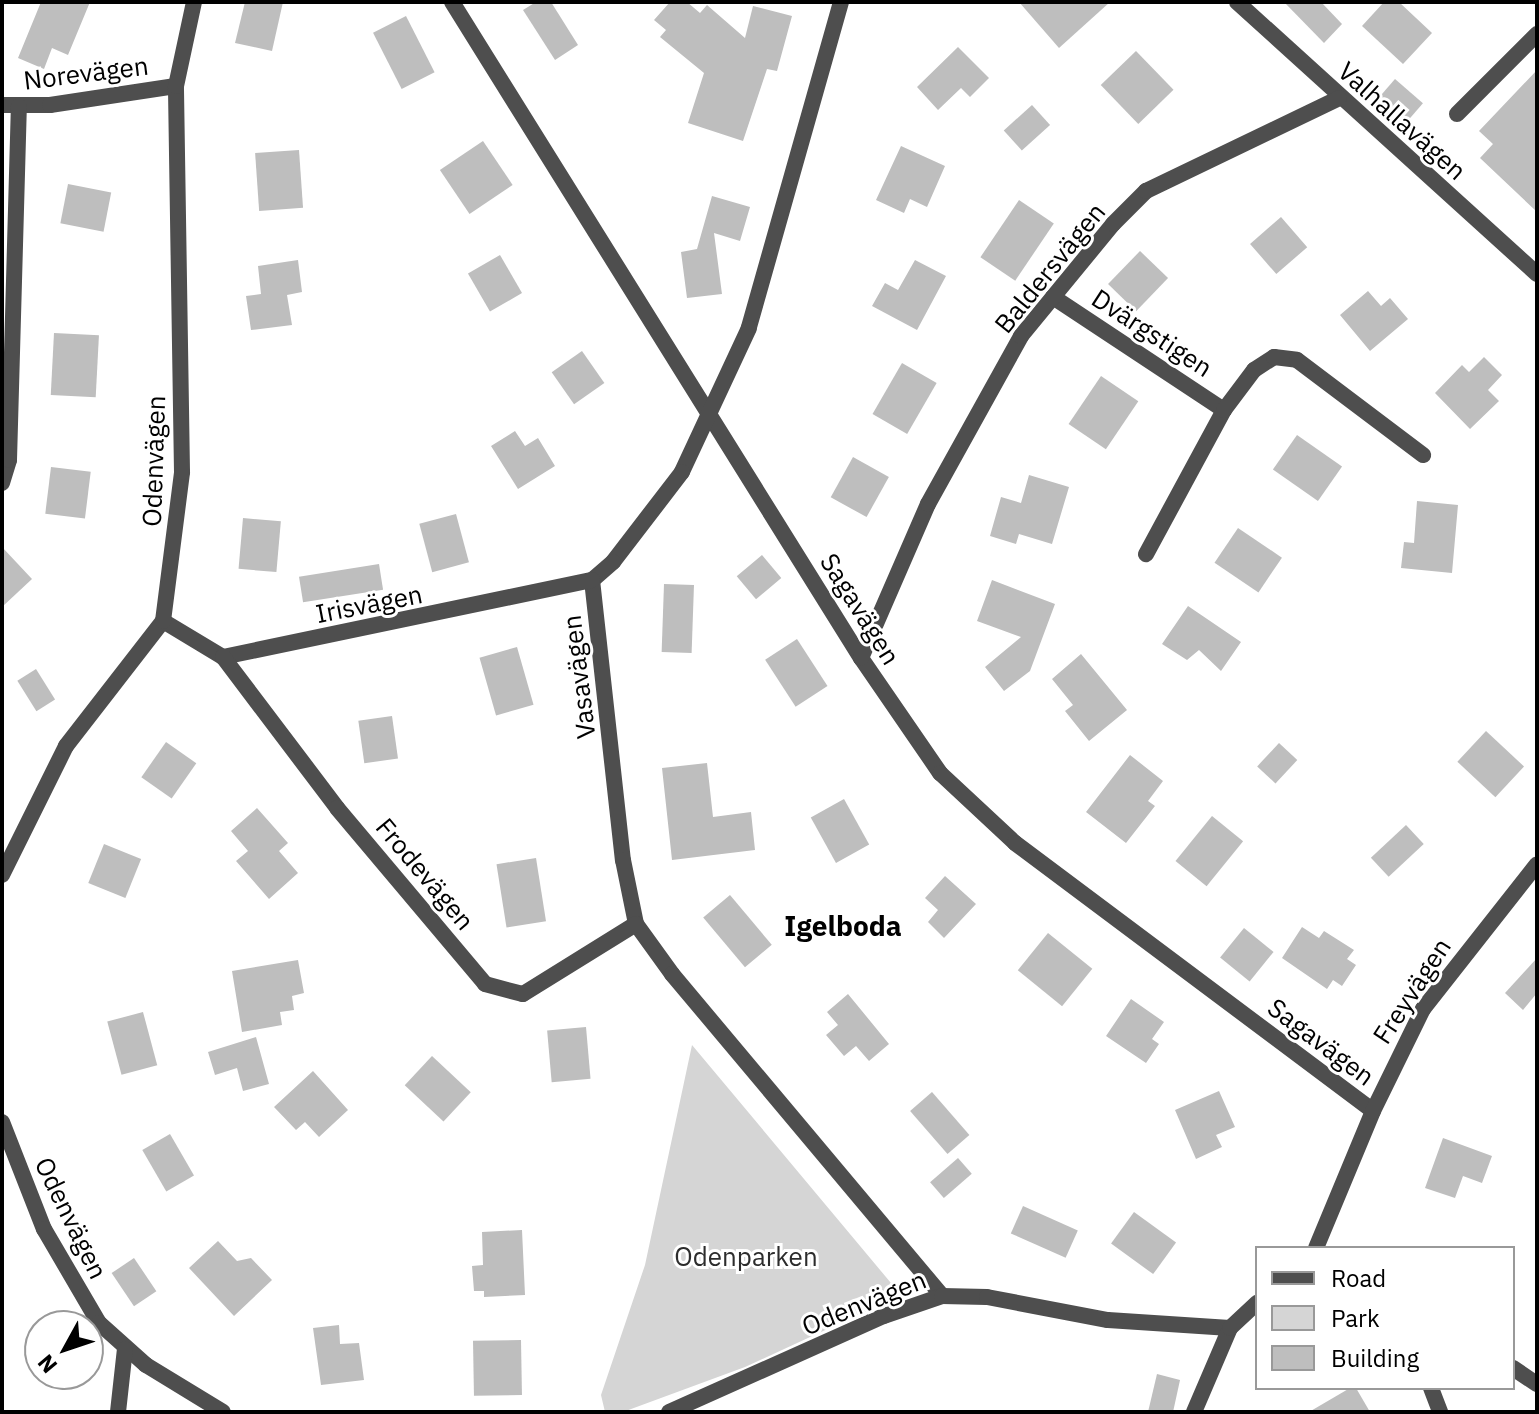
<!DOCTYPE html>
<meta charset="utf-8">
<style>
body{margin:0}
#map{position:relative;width:1539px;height:1414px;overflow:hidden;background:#fff;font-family:"IBM Plex Sans",sans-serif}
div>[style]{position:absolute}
.green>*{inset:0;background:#d5d5d5}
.building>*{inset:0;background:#bebebe;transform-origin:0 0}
.minor>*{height:16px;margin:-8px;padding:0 8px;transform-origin:8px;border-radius:8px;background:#4e4e4e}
span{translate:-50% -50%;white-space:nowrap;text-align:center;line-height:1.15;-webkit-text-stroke:6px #fff;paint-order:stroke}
.street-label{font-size:26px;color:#000}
.park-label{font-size:26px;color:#2c2c2c}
.neighbourhood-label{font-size:28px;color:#000;font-weight:700}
.frame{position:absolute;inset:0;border:4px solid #000;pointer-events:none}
.legend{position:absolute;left:1255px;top:1246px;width:260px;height:144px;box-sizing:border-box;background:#fff;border:2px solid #999;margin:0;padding:10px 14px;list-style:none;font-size:24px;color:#000}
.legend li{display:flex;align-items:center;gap:16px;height:40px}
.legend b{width:40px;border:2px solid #999}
.north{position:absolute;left:24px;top:1310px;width:80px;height:80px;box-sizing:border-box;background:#fff;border:2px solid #999;border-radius:50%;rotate:230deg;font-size:22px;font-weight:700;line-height:32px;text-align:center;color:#000}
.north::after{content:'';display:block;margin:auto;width:28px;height:36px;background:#000;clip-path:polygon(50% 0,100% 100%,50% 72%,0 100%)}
</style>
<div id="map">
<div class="green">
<div style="clip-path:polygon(692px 1045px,901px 1295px,745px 1367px,623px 1412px,605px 1412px,601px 1395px,645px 1265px)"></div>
</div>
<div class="building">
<div style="clip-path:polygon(41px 2px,90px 2px,68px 55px,52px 48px,44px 69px,18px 58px)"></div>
<div style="clip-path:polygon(245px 2px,283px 2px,272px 51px,235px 43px)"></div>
<div style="clip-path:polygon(536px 2px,551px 2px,578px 45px,555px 60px,523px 10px)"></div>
<div style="clip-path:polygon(670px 2px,687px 2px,700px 13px,707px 5px,745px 38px,753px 6px,792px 16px,777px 71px,767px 69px,743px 141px,688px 123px,704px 73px,660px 37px,666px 30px,654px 20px)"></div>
<div style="clip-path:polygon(1019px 2px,1110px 2px,1059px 48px)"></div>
<div style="clip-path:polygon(1284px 2px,1321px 2px,1342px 24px,1324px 43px)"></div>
<div style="clip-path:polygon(1384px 2px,1399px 2px,1432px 33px,1403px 64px,1362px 26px)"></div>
<div style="left:406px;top:16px;width:63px;height:37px;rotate:63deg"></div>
<div style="clip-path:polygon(958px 47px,989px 78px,970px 97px,961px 88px,938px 110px,917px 87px)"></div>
<div style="left:1136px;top:51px;width:54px;height:49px;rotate:46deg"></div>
<div style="clip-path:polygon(1537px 70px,1537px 212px,1480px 158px,1493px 144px,1479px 131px)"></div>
<div style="left:1395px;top:79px;width:37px;height:35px;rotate:41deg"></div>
<div style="left:1032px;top:105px;width:27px;height:38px;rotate:48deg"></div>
<div style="left:483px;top:141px;width:53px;height:52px;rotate:56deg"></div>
<div style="clip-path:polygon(901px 146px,945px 166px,927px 207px,910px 199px,904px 213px,876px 200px)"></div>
<div style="left:299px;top:150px;width:58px;height:44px;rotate:86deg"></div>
<div style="left:68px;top:184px;width:44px;height:40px;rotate:11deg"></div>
<div style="clip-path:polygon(712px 196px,750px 207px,740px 241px,714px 233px,722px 294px,687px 298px,681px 252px,697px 249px)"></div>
<div style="left:1019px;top:200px;width:42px;height:69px;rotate:34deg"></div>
<div style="left:1281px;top:217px;width:40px;height:41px;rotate:49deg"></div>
<div style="left:1140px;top:251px;width:39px;height:46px;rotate:44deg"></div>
<div style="left:500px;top:255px;width:44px;height:37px;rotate:60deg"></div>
<div style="clip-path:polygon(298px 260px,302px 292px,287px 295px,292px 325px,251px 330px,246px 296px,261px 294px,258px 266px)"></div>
<div style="clip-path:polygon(915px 260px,946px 276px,917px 330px,872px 306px,885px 283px,898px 290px)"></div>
<div style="clip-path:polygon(1368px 291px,1381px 306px,1390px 298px,1408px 319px,1370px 351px,1340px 315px)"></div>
<div style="left:54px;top:333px;width:45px;height:62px;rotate:3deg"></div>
<div style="left:582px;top:351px;width:39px;height:37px;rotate:55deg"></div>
<div style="clip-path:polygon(1484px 357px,1502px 375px,1488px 390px,1499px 401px,1470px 429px,1435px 393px,1462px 365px,1469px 372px)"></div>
<div style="left:902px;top:363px;width:40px;height:59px;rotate:30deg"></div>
<div style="left:1101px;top:376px;width:45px;height:58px;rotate:34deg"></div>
<div style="clip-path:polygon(515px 431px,525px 446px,538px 438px,555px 466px,518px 489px,491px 446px)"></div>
<div style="left:1297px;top:435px;width:55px;height:42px;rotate:35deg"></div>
<div style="left:853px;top:457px;width:41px;height:46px;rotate:29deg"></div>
<div style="left:51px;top:467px;width:40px;height:47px;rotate:7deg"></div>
<div style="clip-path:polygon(1029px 475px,1069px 487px,1052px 544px,1019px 534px,1016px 544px,990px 536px,1001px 497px,1021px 503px)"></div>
<div style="clip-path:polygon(1417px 501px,1458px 505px,1452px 573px,1401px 568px,1404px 542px,1414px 543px)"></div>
<div style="left:456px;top:514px;width:50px;height:38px;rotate:75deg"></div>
<div style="left:243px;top:518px;width:38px;height:51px;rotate:5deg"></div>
<div style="left:1238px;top:528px;width:53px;height:42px;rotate:34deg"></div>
<div style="clip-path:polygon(2px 547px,32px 579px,2px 607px)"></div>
<div style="left:762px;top:555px;width:30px;height:33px;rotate:50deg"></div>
<div style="left:379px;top:564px;width:26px;height:81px;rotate:81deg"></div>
<div style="clip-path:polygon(992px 580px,1055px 604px,1030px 671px,1004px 691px,985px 667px,1021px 637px,977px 621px)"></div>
<div style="left:664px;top:584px;width:30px;height:68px;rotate:2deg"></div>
<div style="clip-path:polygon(1188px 606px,1241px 642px,1221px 671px,1199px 650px,1187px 660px,1162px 644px)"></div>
<div style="left:797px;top:639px;width:56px;height:38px;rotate:57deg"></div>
<div style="left:517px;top:647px;width:60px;height:39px;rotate:74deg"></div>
<div style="clip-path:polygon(1081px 654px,1127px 710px,1089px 741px,1065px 711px,1073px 705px,1052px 679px)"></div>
<div style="left:36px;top:669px;width:36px;height:22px;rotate:58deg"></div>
<div style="left:392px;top:716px;width:43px;height:34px;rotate:82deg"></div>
<div style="left:1486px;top:731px;width:52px;height:42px;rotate:43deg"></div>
<div style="left:166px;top:742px;width:37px;height:43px;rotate:35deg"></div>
<div style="left:1279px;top:743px;width:25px;height:32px;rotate:43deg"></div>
<div style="clip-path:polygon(1130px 755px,1163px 781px,1148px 801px,1155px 806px,1126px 843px,1086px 812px)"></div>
<div style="clip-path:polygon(707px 763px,713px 817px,751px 812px,755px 850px,672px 860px,662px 768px)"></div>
<div style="left:844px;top:799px;width:52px;height:38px;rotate:61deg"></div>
<div style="clip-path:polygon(257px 808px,288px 843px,279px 851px,298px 873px,269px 899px,236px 861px,248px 851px,231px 831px)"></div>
<div style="left:1212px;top:816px;width:40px;height:58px;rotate:39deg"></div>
<div style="left:1406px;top:825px;width:26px;height:48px;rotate:47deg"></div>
<div style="left:104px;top:844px;width:40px;height:42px;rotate:22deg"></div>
<div style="left:536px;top:858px;width:64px;height:40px;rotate:81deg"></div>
<div style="clip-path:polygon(945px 876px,976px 904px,944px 938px,928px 922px,938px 910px,925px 898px)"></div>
<div style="left:730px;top:895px;width:65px;height:35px;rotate:50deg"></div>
<div style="clip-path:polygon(1302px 927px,1319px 938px,1324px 931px,1354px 950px,1347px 959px,1356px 965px,1342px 986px,1333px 980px,1327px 989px,1282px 958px)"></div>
<div style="left:1244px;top:928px;width:38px;height:38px;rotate:39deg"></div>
<div style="left:1048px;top:933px;width:57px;height:48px;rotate:39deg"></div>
<div style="clip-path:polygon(1537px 958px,1537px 993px,1523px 1010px,1505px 993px)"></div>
<div style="clip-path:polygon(298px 960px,304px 993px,292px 996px,294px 1010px,280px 1012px,282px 1025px,242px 1032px,232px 971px)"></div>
<div style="clip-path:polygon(848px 994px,889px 1044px,869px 1061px,856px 1046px,844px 1056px,826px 1035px,838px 1025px,827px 1012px)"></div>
<div style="clip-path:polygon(1131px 999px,1164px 1022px,1152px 1039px,1159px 1044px,1146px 1063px,1106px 1036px)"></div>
<div style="left:143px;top:1012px;width:55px;height:37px;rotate:75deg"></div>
<div style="left:586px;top:1027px;width:52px;height:39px;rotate:85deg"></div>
<div style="clip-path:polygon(256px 1037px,269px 1084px,243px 1091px,237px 1068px,215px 1075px,208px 1052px)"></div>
<div style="left:432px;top:1056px;width:53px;height:40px;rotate:43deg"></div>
<div style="clip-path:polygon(313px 1071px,348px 1110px,319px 1137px,305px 1122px,296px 1130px,274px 1107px)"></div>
<div style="clip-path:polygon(1219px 1091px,1235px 1127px,1216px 1135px,1222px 1147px,1196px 1159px,1175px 1110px)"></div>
<div style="left:932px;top:1092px;width:57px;height:29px;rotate:49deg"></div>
<div style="left:170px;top:1134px;width:48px;height:32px;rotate:60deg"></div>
<div style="clip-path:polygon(1443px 1138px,1492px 1156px,1482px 1183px,1463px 1176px,1455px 1198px,1425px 1188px)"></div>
<div style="left:958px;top:1158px;width:21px;height:37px;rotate:49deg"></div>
<div style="left:1023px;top:1206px;width:60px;height:30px;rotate:24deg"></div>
<div style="left:1134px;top:1212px;width:52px;height:39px;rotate:36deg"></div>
<div style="clip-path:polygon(522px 1230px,525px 1295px,484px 1297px,484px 1291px,474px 1291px,472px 1266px,483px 1265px,482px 1232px)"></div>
<div style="clip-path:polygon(218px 1241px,237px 1261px,251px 1258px,272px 1280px,234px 1316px,189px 1268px)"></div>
<div style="left:134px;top:1258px;width:40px;height:27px;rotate:56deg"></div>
<div style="clip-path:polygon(339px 1325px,340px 1344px,359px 1343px,364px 1380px,321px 1385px,313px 1328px)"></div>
<div style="left:521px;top:1340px;width:55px;height:48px;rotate:89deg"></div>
<div style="clip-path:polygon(1157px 1374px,1180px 1380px,1173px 1412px,1148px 1412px)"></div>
<div style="clip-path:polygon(1350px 1388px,1356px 1388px,1370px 1412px,1309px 1412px)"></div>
</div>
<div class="minor">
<div style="left:452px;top:2px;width:773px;rotate:58.06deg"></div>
<div style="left:861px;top:658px;width:140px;rotate:55.5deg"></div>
<div style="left:940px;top:773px;width:103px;rotate:43deg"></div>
<div style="left:1015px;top:843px;width:447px;rotate:36.8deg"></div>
<div style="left:841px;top:2px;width:339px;rotate:105.8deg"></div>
<div style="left:749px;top:328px;width:159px;rotate:115deg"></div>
<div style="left:682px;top:472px;width:113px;rotate:127.5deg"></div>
<div style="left:613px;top:562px;width:28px;rotate:139deg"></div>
<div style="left:592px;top:580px;width:282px;rotate:83.7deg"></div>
<div style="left:623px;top:860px;width:65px;rotate:78.5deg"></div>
<div style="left:636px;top:924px;width:62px;rotate:54.2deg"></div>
<div style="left:672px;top:974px;width:420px;rotate:50deg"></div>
<div style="left:1237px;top:2px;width:405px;rotate:42.2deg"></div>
<div style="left:2px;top:105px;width:48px"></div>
<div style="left:50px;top:105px;width:127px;rotate:-8.6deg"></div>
<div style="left:1457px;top:114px;width:113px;rotate:-45deg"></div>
<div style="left:1053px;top:297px;width:205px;rotate:33.5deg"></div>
<div style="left:1224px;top:410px;width:164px;rotate:118.4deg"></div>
<div style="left:1224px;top:410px;width:50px;rotate:-53.1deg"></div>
<div style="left:1254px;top:370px;width:24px;rotate:-33deg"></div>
<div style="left:1274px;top:357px;width:23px;rotate:7deg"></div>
<div style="left:1297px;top:360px;width:158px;rotate:37deg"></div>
<div style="left:2px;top:483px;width:24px;rotate:-73deg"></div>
<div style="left:9px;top:460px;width:354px;rotate:-88.4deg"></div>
<div style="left:163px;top:621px;width:70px;rotate:31deg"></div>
<div style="left:223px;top:657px;width:377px;rotate:-11.8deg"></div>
<div style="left:223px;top:657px;width:189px;rotate:52.9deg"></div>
<div style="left:337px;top:808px;width:230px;rotate:49.9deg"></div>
<div style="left:485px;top:984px;width:39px;rotate:15deg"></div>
<div style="left:523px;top:994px;width:133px;rotate:-31.8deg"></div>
<div style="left:861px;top:658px;width:168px;rotate:-66.5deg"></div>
<div style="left:928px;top:504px;width:192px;rotate:-61deg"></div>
<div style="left:1021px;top:336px;width:145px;rotate:-50.6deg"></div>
<div style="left:1113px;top:224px;width:47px;rotate:-45deg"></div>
<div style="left:1146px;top:191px;width:214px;rotate:-25.7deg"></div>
<div style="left:2px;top:875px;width:144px;rotate:-63.6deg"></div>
<div style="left:66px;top:746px;width:158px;rotate:-52.2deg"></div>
<div style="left:163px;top:621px;width:150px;rotate:-82.7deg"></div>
<div style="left:182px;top:472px;width:386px;rotate:-90.9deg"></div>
<div style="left:176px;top:86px;width:86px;rotate:-77.9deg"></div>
<div style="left:2px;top:1122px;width:115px;rotate:68.6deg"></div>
<div style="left:44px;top:1229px;width:109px;rotate:59.7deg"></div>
<div style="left:99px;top:1323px;width:63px;rotate:41.8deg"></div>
<div style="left:146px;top:1365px;width:90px;rotate:31.4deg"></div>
<div style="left:1316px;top:1248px;width:148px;rotate:-67.4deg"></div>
<div style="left:1373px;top:1111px;width:114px;rotate:-63.9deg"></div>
<div style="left:1423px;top:1009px;width:184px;rotate:-51.8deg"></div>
<div style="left:1513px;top:1368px;width:29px;rotate:34deg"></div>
<div style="left:1431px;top:1388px;width:26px;rotate:69deg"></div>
<div style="left:118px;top:1412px;width:63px;rotate:-83.7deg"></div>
<div style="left:669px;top:1412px;width:235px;rotate:-24.1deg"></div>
<div style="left:884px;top:1316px;width:61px;rotate:-19deg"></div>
<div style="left:942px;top:1296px;width:45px;rotate:1.3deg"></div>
<div style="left:987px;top:1297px;width:123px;rotate:10.8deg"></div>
<div style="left:1108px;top:1320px;width:122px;rotate:3.8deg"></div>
<div style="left:1194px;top:1412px;width:91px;rotate:-66.8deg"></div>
<div style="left:1230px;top:1328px;width:37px;rotate:-43deg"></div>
</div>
<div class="street-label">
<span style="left:86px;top:73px;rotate:-7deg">Norevägen</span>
<span style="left:1402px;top:121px;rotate:42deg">Valhallavägen</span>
<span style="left:1050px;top:268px;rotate:-51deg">Baldersvägen</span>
<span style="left:1152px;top:333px;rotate:33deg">Dvärgstigen</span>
<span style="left:154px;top:461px;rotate:-88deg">Odenvägen</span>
<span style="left:369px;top:604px;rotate:-11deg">Irisvägen</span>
<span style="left:860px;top:609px;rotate:58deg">Sagavägen</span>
<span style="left:579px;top:677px;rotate:-97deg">Vasavägen</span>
<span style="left:425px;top:874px;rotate:50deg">Frodevägen</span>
<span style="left:1412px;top:991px;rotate:-57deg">Freyvägen</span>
<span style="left:1321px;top:1042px;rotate:37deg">Sagavägen</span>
<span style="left:71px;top:1218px;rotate:64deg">Odenvägen</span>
<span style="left:864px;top:1303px;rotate:-22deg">Odenvägen</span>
</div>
<div class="park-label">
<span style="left:746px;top:1257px">Odenparken</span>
</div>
<div class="neighbourhood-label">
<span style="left:843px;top:926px">Igelboda</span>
</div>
<div class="frame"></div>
<ul class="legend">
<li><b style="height:10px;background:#4e4e4e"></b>Road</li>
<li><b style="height:22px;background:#d5d5d5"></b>Park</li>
<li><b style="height:22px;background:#bebebe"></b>Building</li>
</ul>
<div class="north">N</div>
</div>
